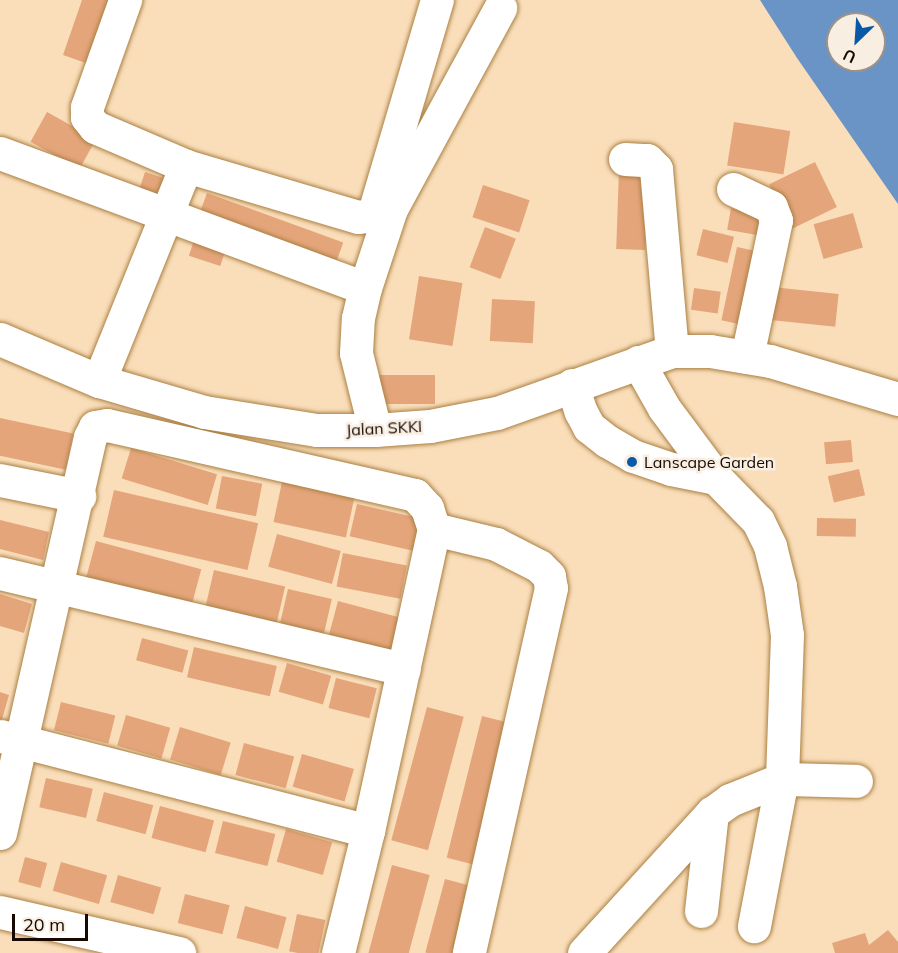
<!DOCTYPE html>
<style>
body{margin:0}
#map{position:relative;width:898px;height:953px;overflow:hidden;background:#fadeba;font-family:Mulish,sans-serif}
div>[style]{position:absolute}
.water>*{inset:0;background:#6b94c6}
.building>*{inset:0;background:#e5a57b;transform-origin:0 0}
.roads{filter:drop-shadow(0 0 2px #ab8043) drop-shadow(0 0 2px #ab8043)}
.minor>*{height:33px;margin:-16.5px;padding:0 16.5px;transform-origin:16.5px;border-radius:16.5px;background:#fff}
.major>*{height:33px;margin:-16.5px;padding:0 16.5px;transform-origin:16.5px;border-radius:16.5px;background:#fff}
.dots>*{width:16px;height:16px;translate:-50% -50%;box-sizing:border-box;border:3px solid #f8eee2;border-radius:50%}
span{translate:-50% -50%;white-space:nowrap;text-align:center;line-height:1.15;-webkit-text-stroke:5px #f8eee2;paint-order:stroke}
.street-label{font-size:16px;color:#170800}
.poi-label{font-size:16px;color:#170800}
.left{translate:0 -50%;text-align:left}
.north{position:absolute;left:826px;top:12px;width:60px;height:60px;box-sizing:border-box;background:#f8eee2;border:2px solid #9e9288;border-radius:50%;rotate:205deg;font-size:16px;font-weight:700;line-height:24px;text-align:center;color:#170800}
.north::after{content:'';display:block;margin:auto;width:21px;height:27px;background:#0a59a8;clip-path:polygon(50% 0,100% 100%,50% 72%,0 100%)}
.scale{position:absolute;left:12px;top:914px;width:76px;height:27px;box-sizing:border-box;border:3px solid #170800;border-top:0;padding-left:8px;font-size:18px;line-height:21px;white-space:nowrap;color:#170800;-webkit-text-stroke:4px #f8eee2;paint-order:stroke}
</style>
<div id="map">
<div class="water">
<div style="clip-path:polygon(evenodd,760px 0,898px 0,898px 204px,797px 58px,760px 0,838px 24px,874px 24px,874px 60px,838px 60px,838px 24px)"></div>
</div>
<div class="building">
<div style="clip-path:polygon(82px 0,120px 0,97px 67px,63px 55px)"></div>
<div style="left:47px;top:112px;width:56px;height:34px;rotate:29deg"></div>
<div style="left:734px;top:122px;width:57px;height:44px;rotate:9deg"></div>
<div style="left:815px;top:162px;width:50px;height:51px;rotate:64deg"></div>
<div style="left:619px;top:169px;width:29px;height:80px;rotate:2deg"></div>
<div style="left:145px;top:172px;width:26px;height:25px;rotate:18deg"></div>
<div style="left:483px;top:185px;width:49px;height:34px;rotate:18deg"></div>
<div style="left:207px;top:193px;width:145px;height:27px;rotate:20deg"></div>
<div style="left:731px;top:208px;width:36px;height:22px;rotate:10deg"></div>
<div style="left:853px;top:213px;width:36px;height:41px;rotate:74deg"></div>
<div style="left:485px;top:227px;width:33px;height:43px;rotate:21deg"></div>
<div style="left:703px;top:229px;width:32px;height:27px;rotate:14deg"></div>
<div style="left:196px;top:234px;width:33px;height:23px;rotate:18deg"></div>
<div style="left:737px;top:247px;width:29px;height:75px;rotate:12deg"></div>
<div style="left:419px;top:276px;width:44px;height:64px;rotate:9deg"></div>
<div style="left:772px;top:287px;width:67px;height:33px;rotate:6deg"></div>
<div style="left:694px;top:288px;width:27px;height:22px;rotate:8deg"></div>
<div style="left:492px;top:299px;width:43px;height:42px;rotate:3deg"></div>
<div style="left:372px;top:375px;width:63px;height:29px"></div>
<div style="left:0;top:418px;width:75px;height:37px;rotate:12deg"></div>
<div style="left:851px;top:440px;width:22px;height:27px;rotate:85deg"></div>
<div style="left:131px;top:448px;width:90px;height:32px;rotate:17deg"></div>
<div style="left:859px;top:469px;width:27px;height:32px;rotate:77deg"></div>
<div style="left:222px;top:476px;width:41px;height:33px;rotate:11deg"></div>
<div style="left:282px;top:482px;width:74px;height:41px;rotate:12deg"></div>
<div style="left:114px;top:490px;width:148px;height:48px;rotate:13deg"></div>
<div style="left:357px;top:504px;width:65px;height:33px;rotate:13deg"></div>
<div style="left:817px;top:518px;width:39px;height:18px;rotate:1deg"></div>
<div style="clip-path:polygon(0 520px,49px 532px,43px 560px,0 549px)"></div>
<div style="left:277px;top:534px;width:66px;height:34px;rotate:15deg"></div>
<div style="left:96px;top:541px;width:109px;height:42px;rotate:15deg"></div>
<div style="left:343px;top:553px;width:65px;height:34px;rotate:11deg"></div>
<div style="left:214px;top:570px;width:73px;height:47px;rotate:13deg"></div>
<div style="left:288px;top:589px;width:45px;height:45px;rotate:13deg"></div>
<div style="clip-path:polygon(0 594px,32px 604px,24px 633px,0 626px)"></div>
<div style="left:338px;top:601px;width:67px;height:38px;rotate:15deg"></div>
<div style="left:142px;top:638px;width:48px;height:23px;rotate:15deg"></div>
<div style="left:194px;top:647px;width:85px;height:31px;rotate:13deg"></div>
<div style="left:287px;top:663px;width:46px;height:30px;rotate:16deg"></div>
<div style="left:336px;top:678px;width:42px;height:31px;rotate:14deg"></div>
<div style="clip-path:polygon(0 692px,9px 695px,1px 723px,0 723px)"></div>
<div style="left:61px;top:702px;width:56px;height:29px;rotate:14deg"></div>
<div style="left:427px;top:707px;width:38px;height:138px;rotate:15deg"></div>
<div style="left:126px;top:715px;width:46px;height:32px;rotate:16deg"></div>
<div style="left:482px;top:716px;width:33px;height:146px;rotate:14deg"></div>
<div style="left:180px;top:727px;width:53px;height:34px;rotate:17deg"></div>
<div style="left:244px;top:743px;width:52px;height:33px;rotate:15deg"></div>
<div style="left:302px;top:754px;width:54px;height:34px;rotate:16deg"></div>
<div style="left:46px;top:778px;width:48px;height:30px;rotate:13deg"></div>
<div style="left:104px;top:792px;width:51px;height:30px;rotate:15deg"></div>
<div style="left:160px;top:806px;width:56px;height:33px;rotate:15deg"></div>
<div style="left:223px;top:821px;width:54px;height:33px;rotate:14deg"></div>
<div style="left:286px;top:829px;width:48px;height:34px;rotate:16deg"></div>
<div style="left:25px;top:857px;width:23px;height:26px;rotate:15deg"></div>
<div style="left:61px;top:862px;width:48px;height:30px;rotate:16deg"></div>
<div style="left:392px;top:865px;width:39px;height:91px;rotate:15deg"></div>
<div style="left:118px;top:875px;width:45px;height:28px;rotate:16deg"></div>
<div style="left:445px;top:879px;width:35px;height:76px;rotate:15deg"></div>
<div style="left:185px;top:894px;width:46px;height:30px;rotate:14deg"></div>
<div style="left:245px;top:906px;width:43px;height:33px;rotate:15deg"></div>
<div style="left:297px;top:914px;width:29px;height:38px;rotate:12deg"></div>
<div style="clip-path:polygon(888px 930px,898px 942px,898px 953px,835px 953px,832px 943px,865px 933px,869px 945px)"></div>
</div>
<div class="roads">
<div class="minor">
<div style="left:0;top:153px;width:389px;rotate:20.3deg"></div>
<div style="left:625px;top:159px;width:22px;rotate:3deg"></div>
<div style="left:647px;top:160px;width:13px;rotate:45deg"></div>
<div style="left:656px;top:169px;width:183px;rotate:85deg"></div>
<div style="left:186px;top:166px;width:179px;rotate:16.5deg"></div>
<div style="left:358px;top:217px;width:10px;rotate:-6deg"></div>
<div style="left:368px;top:216px;width:10px;rotate:-45deg"></div>
<div style="left:375px;top:209px;width:218px;rotate:-73.5deg"></div>
<div style="left:733px;top:189px;width:42px;rotate:25.3deg"></div>
<div style="left:771px;top:207px;width:14px;rotate:69deg"></div>
<div style="left:776px;top:220px;width:140px;rotate:102deg"></div>
<div style="left:638px;top:362px;width:53px;rotate:60.5deg"></div>
<div style="left:664px;top:408px;width:87px;rotate:53.4deg"></div>
<div style="left:716px;top:478px;width:60px;rotate:45.7deg"></div>
<div style="left:758px;top:521px;width:28px;rotate:64deg"></div>
<div style="left:770px;top:546px;width:41px;rotate:76deg"></div>
<div style="left:780px;top:586px;width:49px;rotate:81.9deg"></div>
<div style="left:787px;top:635px;width:144px;rotate:92deg"></div>
<div style="left:782px;top:779px;width:150px;rotate:100.8deg"></div>
<div style="left:99px;top:381px;width:232px;rotate:-68deg"></div>
<div style="left:186px;top:166px;width:99px;rotate:-156.8deg"></div>
<div style="left:95px;top:127px;width:13px;rotate:-129deg"></div>
<div style="left:87px;top:117px;width:10px;rotate:-90deg"></div>
<div style="left:87px;top:107px;width:114px;rotate:-70.4deg"></div>
<div style="left:572px;top:385px;width:28px;rotate:72deg"></div>
<div style="left:581px;top:412px;width:17px;rotate:62deg"></div>
<div style="left:589px;top:427px;width:23px;rotate:38deg"></div>
<div style="left:607px;top:441px;width:30px;rotate:30deg"></div>
<div style="left:633px;top:456px;width:40px;rotate:18.9deg"></div>
<div style="left:671px;top:469px;width:46px;rotate:11.3deg"></div>
<div style="left:375px;top:430px;width:79px;rotate:-103.9deg"></div>
<div style="left:356px;top:353px;width:35px;rotate:-87deg"></div>
<div style="left:358px;top:318px;width:31px;rotate:-77deg"></div>
<div style="left:365px;top:288px;width:83px;rotate:-71.8deg"></div>
<div style="left:391px;top:209px;width:229px;rotate:-61.5deg"></div>
<div style="left:0;top:480px;width:81px;rotate:11.4deg"></div>
<div style="left:0;top:573px;width:415px;rotate:13.4deg"></div>
<div style="left:1px;top:736px;width:379px;rotate:14.5deg"></div>
<div style="left:0;top:833px;width:406px;rotate:-77.2deg"></div>
<div style="left:90px;top:437px;width:11px;rotate:-63deg"></div>
<div style="left:95px;top:427px;width:12px;rotate:-9deg"></div>
<div style="left:107px;top:425px;width:316px;rotate:12.8deg"></div>
<div style="left:415px;top:495px;width:18px;rotate:47deg"></div>
<div style="left:427px;top:508px;width:22px;rotate:72deg"></div>
<div style="left:701px;top:911px;width:99px;rotate:-83.6deg"></div>
<div style="left:0;top:912px;width:184px;rotate:12.9deg"></div>
<div style="left:338px;top:953px;width:126px;rotate:-76.2deg"></div>
<div style="left:368px;top:831px;width:309px;rotate:-77.7deg"></div>
<div style="left:434px;top:529px;width:64px;rotate:13.6deg"></div>
<div style="left:496px;top:544px;width:48px;rotate:27.1deg"></div>
<div style="left:539px;top:566px;width:14px;rotate:45deg"></div>
<div style="left:549px;top:576px;width:12px;rotate:81deg"></div>
<div style="left:551px;top:588px;width:374px;rotate:102.7deg"></div>
<div style="left:584px;top:953px;width:190px;rotate:-47.6deg"></div>
<div style="left:712px;top:813px;width:22px;rotate:-36deg"></div>
<div style="left:730px;top:800px;width:56px;rotate:-22deg"></div>
<div style="left:782px;top:779px;width:74px;rotate:1.5deg"></div>
</div>
<div class="major">
<div style="left:0;top:339px;width:108px;rotate:23deg"></div>
<div style="left:99px;top:381px;width:109px;rotate:16.4deg"></div>
<div style="left:204px;top:412px;width:114px;rotate:9.1deg"></div>
<div style="left:317px;top:430px;width:58px"></div>
<div style="left:375px;top:430px;width:55px;rotate:-4.2deg"></div>
<div style="left:430px;top:426px;width:68px;rotate:-11deg"></div>
<div style="left:497px;top:413px;width:186px;rotate:-19.5deg"></div>
<div style="left:672px;top:351px;width:38px"></div>
<div style="left:710px;top:351px;width:61px;rotate:9.5deg"></div>
<div style="left:770px;top:361px;width:134px;rotate:16.5deg"></div>
</div>
</div>
<div class="dots">
<div style="left:632px;top:462px;background:#0a59a8"></div>
</div>
<div class="street-label">
<span style="left:384px;top:428px;rotate:-3deg">Jalan SKKI</span>
</div>
<div class="poi-label">
<span class="left" style="left:644px;top:462px">Lanscape Garden</span>
</div>
<div class="north">U</div>
<div class="scale">20 m</div>
</div>
